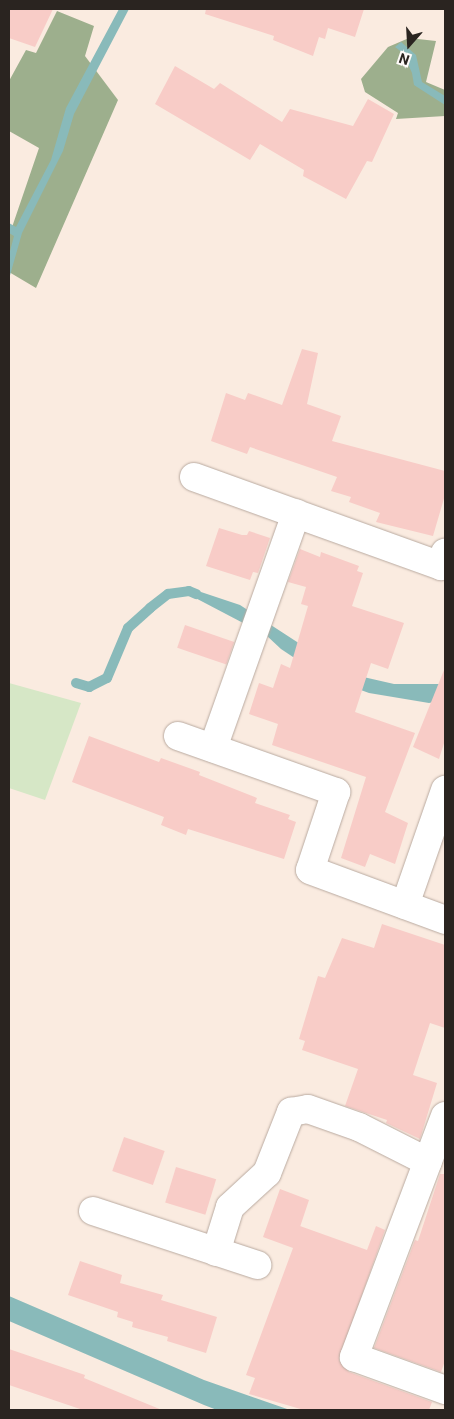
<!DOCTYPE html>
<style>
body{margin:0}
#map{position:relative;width:454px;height:1419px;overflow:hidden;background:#faebe0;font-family:Roboto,sans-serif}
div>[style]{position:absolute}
.green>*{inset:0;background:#d6e7c6}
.forest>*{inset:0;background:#9daf8d}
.water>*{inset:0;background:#89baba}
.stream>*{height:10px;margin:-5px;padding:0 5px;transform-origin:5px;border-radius:5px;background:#89baba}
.building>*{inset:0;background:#f8ccc7;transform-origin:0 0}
.roads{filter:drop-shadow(0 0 1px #b9aaa0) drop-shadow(0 0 1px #b9aaa0)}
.minor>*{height:28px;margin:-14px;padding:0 14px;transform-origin:14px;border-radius:14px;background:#fff}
span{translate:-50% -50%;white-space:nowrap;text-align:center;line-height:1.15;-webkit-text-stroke:4px #fefbf9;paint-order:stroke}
.frame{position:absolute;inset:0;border:10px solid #2a2420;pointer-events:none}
.north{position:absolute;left:384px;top:20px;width:50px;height:50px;-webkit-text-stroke:4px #fefbf9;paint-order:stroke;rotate:199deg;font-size:14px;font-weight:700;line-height:20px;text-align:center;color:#2a2420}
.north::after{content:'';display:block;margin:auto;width:18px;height:22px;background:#2a2420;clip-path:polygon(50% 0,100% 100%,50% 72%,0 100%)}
</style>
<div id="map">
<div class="green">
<div style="clip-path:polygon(9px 683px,81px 703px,45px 800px,9px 788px)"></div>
</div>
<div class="forest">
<div style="clip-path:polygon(57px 11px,94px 26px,85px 56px,118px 100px,36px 288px,9px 272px,9px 236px,39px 148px,9px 131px,9px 81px,26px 50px,36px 53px)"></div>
<div style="clip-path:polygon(409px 38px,436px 41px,426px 82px,445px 90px,445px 116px,396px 119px,398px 113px,365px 92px,361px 79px,388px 47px)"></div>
</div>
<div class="water">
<div style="clip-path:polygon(119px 9px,129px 9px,74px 114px,63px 151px,22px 233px,9px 279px,9px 255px,14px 236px,9px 233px,9px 223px,16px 227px,51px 160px,66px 108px)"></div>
<div style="clip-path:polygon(401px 42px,416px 55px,422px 82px,445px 96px,445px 105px,414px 85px,412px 73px,403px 53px,395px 47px)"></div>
<div style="clip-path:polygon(192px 589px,240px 605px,334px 666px,359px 676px,394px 684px,445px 684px,445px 700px,429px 703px,369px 693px,320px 675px,281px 649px,266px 635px,184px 592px)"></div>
<div style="clip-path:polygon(9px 1296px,204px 1380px,290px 1410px,217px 1410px,204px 1405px,9px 1321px)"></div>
</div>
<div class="stream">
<div style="left:76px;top:683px;width:14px;rotate:17deg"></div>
<div style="left:89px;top:687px;width:20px;rotate:-27deg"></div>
<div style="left:107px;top:678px;width:54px;rotate:-67.2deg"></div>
<div style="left:128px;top:628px;width:30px;rotate:-42deg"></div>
<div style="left:150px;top:608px;width:23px;rotate:-38deg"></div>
<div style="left:168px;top:594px;width:21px;rotate:-8deg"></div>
<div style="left:189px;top:591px;width:8px;rotate:23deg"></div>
</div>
<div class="building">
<div style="clip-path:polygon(9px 9px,53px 9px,35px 47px,9px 38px)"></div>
<div style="clip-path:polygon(206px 9px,364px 9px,355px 37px,328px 28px,325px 39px,319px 37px,313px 56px,273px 40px,274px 36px,205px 14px)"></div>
<div style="clip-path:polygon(175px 66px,214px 89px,220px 83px,282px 122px,290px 109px,353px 126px,368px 99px,394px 114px,372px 162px,367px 161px,346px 199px,303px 176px,304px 170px,260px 144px,250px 160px,155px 104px)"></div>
<div style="clip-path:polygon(302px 349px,318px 353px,307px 404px,341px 416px,332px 441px,445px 471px,445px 495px,433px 536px,376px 522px,380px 513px,349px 502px,351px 497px,331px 491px,337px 477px,250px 447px,247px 454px,211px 441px,226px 393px,245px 400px,248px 393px,282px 405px)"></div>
<div style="clip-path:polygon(219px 528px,242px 535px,247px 535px,249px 531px,270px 538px,258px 573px,253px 572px,250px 580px,206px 566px)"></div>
<div style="clip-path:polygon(300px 549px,320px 557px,321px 552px,359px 566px,357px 571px,363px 573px,352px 606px,404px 623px,388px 669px,371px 663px,355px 712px,415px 733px,385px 812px,408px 823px,395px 864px,370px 854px,365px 867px,341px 858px,366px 777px,272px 745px,278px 724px,249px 714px,259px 683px,273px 688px,281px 664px,290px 668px,308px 606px,301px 604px,306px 587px,288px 582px)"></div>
<div style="left:185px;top:625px;width:52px;height:24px;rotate:19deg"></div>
<div style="clip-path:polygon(444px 670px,445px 740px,439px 759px,413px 747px)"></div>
<div style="clip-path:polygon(89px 736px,159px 762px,161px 758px,200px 772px,199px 775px,257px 798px,255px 803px,290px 815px,288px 819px,296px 822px,284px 859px,188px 829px,186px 835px,161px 825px,164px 817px,72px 782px)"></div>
<div style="clip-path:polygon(382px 924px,445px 945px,445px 1028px,430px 1023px,413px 1075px,437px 1083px,420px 1139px,386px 1123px,387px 1120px,345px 1106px,358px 1069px,302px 1050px,305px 1041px,299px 1039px,318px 976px,325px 978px,342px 938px,374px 948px)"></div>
<div style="left:124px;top:1137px;width:43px;height:36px;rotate:19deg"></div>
<div style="left:176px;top:1167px;width:42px;height:37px;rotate:17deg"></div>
<div style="clip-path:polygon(440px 1174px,445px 1174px,445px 1361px,441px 1372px,374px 1348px,415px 1240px,418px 1241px)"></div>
<div style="clip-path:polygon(280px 1189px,309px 1200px,295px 1242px,300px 1226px,367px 1250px,376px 1226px,385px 1230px,339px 1360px,349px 1372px,432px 1402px,429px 1410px,304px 1410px,249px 1394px,255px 1378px,246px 1375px,293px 1248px,263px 1237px)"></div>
<div style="clip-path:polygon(80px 1261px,122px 1275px,120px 1283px,163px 1295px,161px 1300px,217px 1317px,206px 1353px,167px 1341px,168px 1337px,132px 1327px,133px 1322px,117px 1317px,118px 1312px,68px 1295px)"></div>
<div style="clip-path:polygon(9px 1349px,85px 1375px,84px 1378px,162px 1410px,83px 1410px,9px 1385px)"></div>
</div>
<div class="roads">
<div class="minor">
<div style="left:194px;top:477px;width:263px;rotate:19.8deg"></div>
<div style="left:441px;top:566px;width:14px;rotate:-73deg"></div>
<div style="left:178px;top:736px;width:168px;rotate:19.5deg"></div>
<div style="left:336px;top:792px;width:82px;rotate:108.4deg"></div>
<div style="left:310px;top:870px;width:144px;rotate:20.3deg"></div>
<div style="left:213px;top:748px;width:249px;rotate:-70.5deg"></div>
<div style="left:405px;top:905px;width:122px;rotate:-70.8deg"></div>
<div style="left:445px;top:1116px;width:258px;rotate:110.7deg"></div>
<div style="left:354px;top:1357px;width:97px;rotate:19.9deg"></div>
<div style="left:93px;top:1211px;width:173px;rotate:18.2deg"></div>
<div style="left:216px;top:1252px;width:47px;rotate:-72.7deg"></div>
<div style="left:230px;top:1207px;width:50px;rotate:-42.6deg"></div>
<div style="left:267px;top:1173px;width:66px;rotate:-68.5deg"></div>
<div style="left:291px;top:1112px;width:17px;rotate:-10deg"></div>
<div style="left:308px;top:1109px;width:54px;rotate:19.4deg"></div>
<div style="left:359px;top:1127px;width:77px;rotate:26.9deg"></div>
</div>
</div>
<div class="frame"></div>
<div class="north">N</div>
</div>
